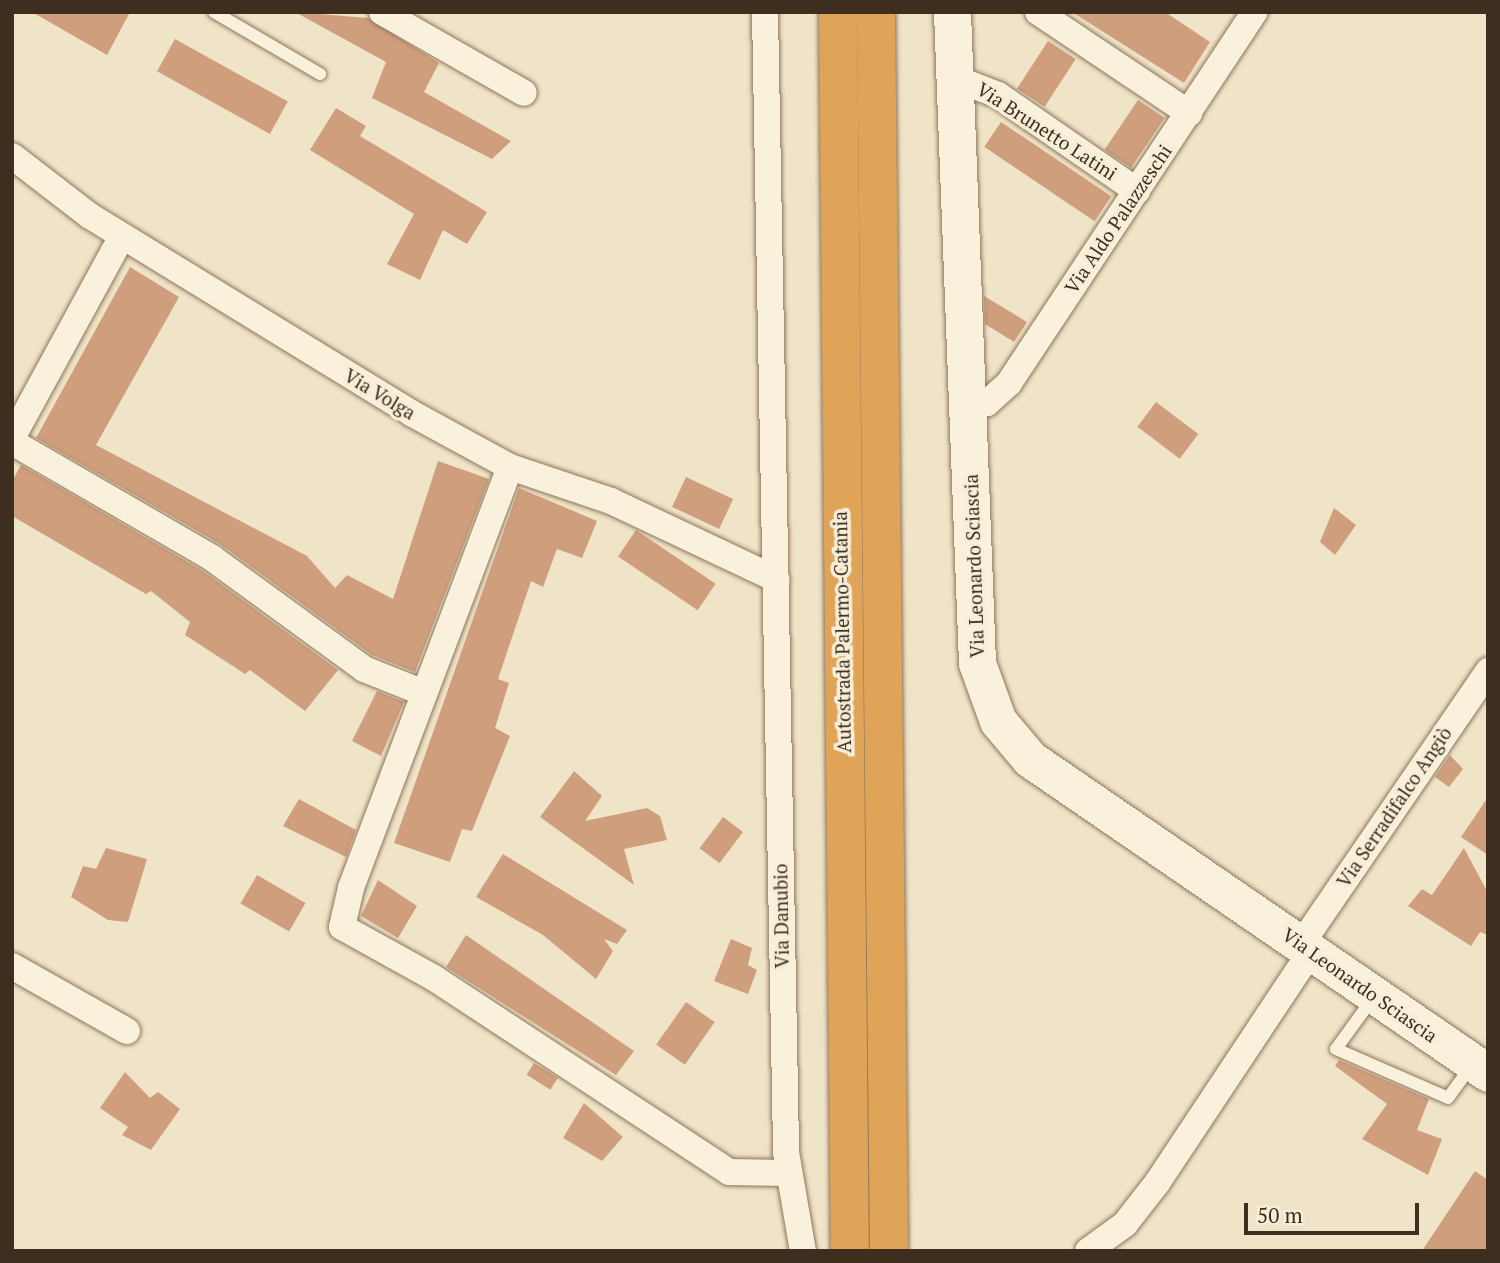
<!DOCTYPE html>
<meta charset="utf-8">
<style>
body{margin:0}
#map{position:relative;width:1500px;height:1263px;overflow:hidden;background:#f0e4c8;font-family:"PT Serif",serif}
div>[style]{position:absolute}
.building>*{inset:0;background:#cf9f7d;transform-origin:0 0}
.roads{filter:drop-shadow(0 0 2px #8d765c) drop-shadow(0 0 2px #8d765c)}
.lane>*{height:12px;margin:-6px;padding:0 6px;transform-origin:6px;border-radius:6px;background:#faf1dc}
.street>*{height:26px;margin:-13px;padding:0 13px;transform-origin:13px;border-radius:13px;background:#faf1dc}
.secondary>*{height:37px;margin:-18.5px;padding:0 18.5px;transform-origin:18.5px;border-radius:18.5px;background:#faf1dc}
.highway>*{height:38px;margin:-19px;padding:0 19px;transform-origin:19px;border-radius:19px;background:#e0a458}
span{translate:-50% -50%;white-space:nowrap;text-align:center;line-height:1.15;-webkit-text-stroke:7px #f7eed8;paint-order:stroke}
.street-label{font-size:19px;color:#3d2e20}
.frame{position:absolute;inset:0;border:14px solid #3d2e20;pointer-events:none}
.scale{position:absolute;left:1244px;top:1203px;width:175px;height:32px;box-sizing:border-box;border:4px solid #3d2e20;border-top:0;padding-left:9px;font-size:21px;line-height:24px;white-space:nowrap;color:#3d2e20;-webkit-text-stroke:5px #f7eed8;paint-order:stroke}
</style>
<div id="map">
<div class="building">
<div style="clip-path:polygon(32px 12px,130px 12px,107px 55px)"></div>
<div style="clip-path:polygon(295px 12px,368px 18px,439px 63px,424px 92px,511px 141px,492px 159px,372px 98px,386px 62px)"></div>
<div style="clip-path:polygon(1072px 12px,1165px 12px,1210px 42px,1184px 83px)"></div>
<div style="left:175px;top:39px;width:129px;height:37px;rotate:29deg"></div>
<div style="left:1048px;top:41px;width:33px;height:57px;rotate:33deg"></div>
<div style="left:1138px;top:100px;width:32px;height:60px;rotate:34deg"></div>
<div style="clip-path:polygon(336px 108px,366px 126px,360px 136px,487px 212px,467px 244px,443px 230px,420px 280px,387px 264px,414px 214px,310px 150px)"></div>
<div style="left:1001px;top:122px;width:133px;height:30px;rotate:34deg"></div>
<div style="clip-path:polygon(130px 267px,179px 297px,96px 445px,307px 556px,335px 588px,347px 575px,393px 599px,438px 461px,489px 479px,415px 672px,372px 655px,220px 544px,36px 438px)"></div>
<div style="clip-path:polygon(984px 296px,1027px 322px,1014px 342px,985px 324px)"></div>
<div style="left:1156px;top:402px;width:53px;height:31px;rotate:37deg"></div>
<div style="clip-path:polygon(21px 465px,203px 571px,338px 670px,305px 711px,250px 670px,245px 674px,185px 635px,190px 622px,151px 591px,146px 594px,12px 516px,12px 481px)"></div>
<div style="left:686px;top:477px;width:52px;height:33px;rotate:25deg"></div>
<div style="clip-path:polygon(519px 488px,597px 521px,582px 558px,557px 549px,543px 587px,531px 581px,498px 679px,509px 683px,495px 728px,510px 736px,472px 831px,462px 829px,450px 862px,394px 843px)"></div>
<div style="clip-path:polygon(1334px 508px,1356px 525px,1335px 555px,1320px 542px)"></div>
<div style="left:636px;top:530px;width:96px;height:32px;rotate:34deg"></div>
<div style="clip-path:polygon(377px 691px,404px 702px,381px 756px,352px 741px)"></div>
<div style="clip-path:polygon(1450px 755px,1463px 769px,1449px 787px,1435px 777px)"></div>
<div style="clip-path:polygon(574px 771px,602px 796px,585px 821px,647px 808px,660px 816px,667px 840px,624px 849px,634px 885px,540px 817px)"></div>
<div style="clip-path:polygon(1488px 797px,1488px 855px,1461px 837px)"></div>
<div style="clip-path:polygon(299px 799px,356px 830px,346px 857px,283px 826px)"></div>
<div style="left:723px;top:817px;width:25px;height:39px;rotate:37deg"></div>
<div style="clip-path:polygon(106px 848px,147px 859px,128px 922px,108px 920px,71px 897px,83px 866px,96px 869px)"></div>
<div style="clip-path:polygon(1464px 848px,1488px 893px,1488px 935px,1480px 932px,1471px 946px,1408px 906px,1422px 889px,1432px 895px)"></div>
<div style="clip-path:polygon(503px 854px,627px 930px,617px 944px,604px 939px,613px 951px,596px 979px,543px 935px,476px 897px)"></div>
<div style="left:257px;top:875px;width:56px;height:33px;rotate:30deg"></div>
<div style="clip-path:polygon(378px 880px,417px 906px,398px 938px,361px 916px)"></div>
<div style="clip-path:polygon(466px 935px,634px 1051px,616px 1075px,446px 967px)"></div>
<div style="clip-path:polygon(731px 939px,752px 948px,748px 965px,757px 970px,748px 994px,714px 981px)"></div>
<div style="left:686px;top:1002px;width:35px;height:52px;rotate:35deg"></div>
<div style="clip-path:polygon(1339px 1060px,1429px 1099px,1417px 1130px,1442px 1139px,1428px 1175px,1362px 1139px,1387px 1104px,1335px 1066px)"></div>
<div style="left:534px;top:1063px;width:28px;height:14px;rotate:32deg"></div>
<div style="clip-path:polygon(125px 1072px,150px 1098px,158px 1092px,180px 1109px,151px 1150px,122px 1135px,128px 1127px,100px 1108px)"></div>
<div style="clip-path:polygon(584px 1103px,623px 1137px,602px 1161px,563px 1138px)"></div>
<div style="clip-path:polygon(1475px 1171px,1488px 1180px,1488px 1251px,1422px 1251px)"></div>
</div>
<div class="roads">
<div class="lane">
<div style="left:214px;top:12px;width:123px;rotate:30.3deg"></div>
<div style="left:1373px;top:998px;width:63px;rotate:126deg"></div>
<div style="left:1336px;top:1049px;width:122px;rotate:23.6deg"></div>
<div style="left:1448px;top:1098px;width:41px;rotate:-54deg"></div>
</div>
<div class="street">
<div style="left:382px;top:12px;width:163px;rotate:29.7deg"></div>
<div style="left:765px;top:12px;width:1140px;rotate:88.94deg"></div>
<div style="left:786px;top:1152px;width:100px;rotate:80.3deg"></div>
<div style="left:1038px;top:12px;width:182px;rotate:33.8deg"></div>
<div style="left:954px;top:78px;width:47px;rotate:21.1deg"></div>
<div style="left:998px;top:95px;width:169px;rotate:34.6deg"></div>
<div style="left:12px;top:156px;width:98px;rotate:37.6deg"></div>
<div style="left:90px;top:216px;width:377px;rotate:31.5deg"></div>
<div style="left:411px;top:413px;width:113px;rotate:28.6deg"></div>
<div style="left:510px;top:467px;width:107px;rotate:18.6deg"></div>
<div style="left:611px;top:501px;width:183px;rotate:25.3deg"></div>
<div style="left:966px;top:405px;width:21px;rotate:-5deg"></div>
<div style="left:987px;top:403px;width:30px;rotate:-42deg"></div>
<div style="left:1009px;top:383px;width:445px;rotate:-56.5deg"></div>
<div style="left:12px;top:438px;width:230px;rotate:-61.4deg"></div>
<div style="left:12px;top:442px;width:231px;rotate:30.1deg"></div>
<div style="left:212px;top:558px;width:188px;rotate:36.1deg"></div>
<div style="left:364px;top:669px;width:65px;rotate:21.8deg"></div>
<div style="left:510px;top:467px;width:450px;rotate:110.7deg"></div>
<div style="left:351px;top:888px;width:40px;rotate:103deg"></div>
<div style="left:342px;top:927px;width:105px;rotate:29deg"></div>
<div style="left:434px;top:978px;width:353px;rotate:33.3deg"></div>
<div style="left:729px;top:1172px;width:58px;rotate:1deg"></div>
<div style="left:1302px;top:943px;width:330px;rotate:-55.6deg"></div>
<div style="left:12px;top:966px;width:132px;rotate:29.5deg"></div>
<div style="left:1088px;top:1251px;width:46px;rotate:-36.1deg"></div>
<div style="left:1125px;top:1224px;width:52px;rotate:-52deg"></div>
<div style="left:1157px;top:1183px;width:278px;rotate:-56.4deg"></div>
</div>
<div class="secondary">
<div style="left:952px;top:12px;width:651px;rotate:87.8deg"></div>
<div style="left:977px;top:663px;width:62px;rotate:70.1deg"></div>
<div style="left:998px;top:721px;width:50px;rotate:49.9deg"></div>
<div style="left:1030px;top:759px;width:555px;rotate:34.43deg"></div>
</div>
<div class="highway">
<div style="left:838px;top:12px;width:1239px;rotate:89.45deg"></div>
<div style="left:876px;top:12px;width:1239px;rotate:89.4deg"></div>
</div>
</div>
<div class="street-label">
<span style="left:1047px;top:131px;rotate:33deg">Via Brunetto Latini</span>
<span style="left:1118px;top:219px;rotate:-56deg">Via Aldo Palazzeschi</span>
<span style="left:380px;top:394px;rotate:31deg">Via Volga</span>
<span style="left:974px;top:566px;rotate:-92deg">Via Leonardo Sciascia</span>
<span style="left:842px;top:632px;rotate:-91deg">Autostrada Palermo-Catania</span>
<span style="left:1394px;top:807px;rotate:-56deg">Via Serradifalco Angiò</span>
<span style="left:781px;top:916px;rotate:-91deg">Via Danubio</span>
<span style="left:1360px;top:985px;rotate:35deg">Via Leonardo Sciascia</span>
</div>
<div class="frame"></div>
<div class="scale">50 m</div>
</div>
